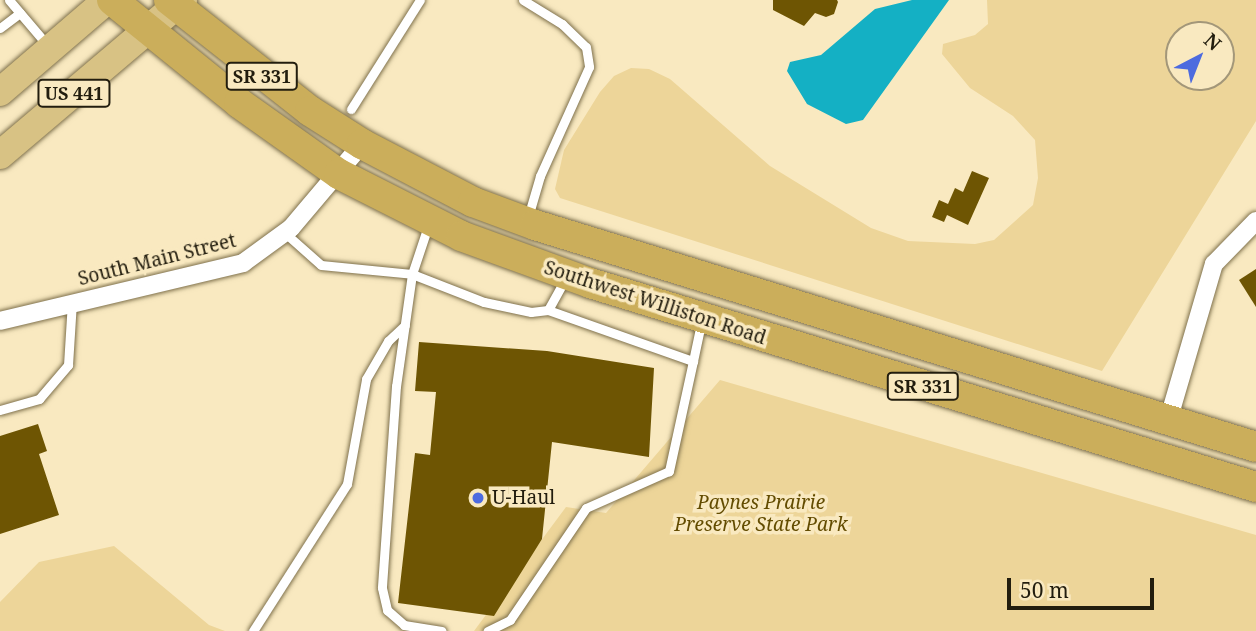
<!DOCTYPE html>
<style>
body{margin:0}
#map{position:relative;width:1256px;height:631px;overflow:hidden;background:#f9e9c0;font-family:"Noto Serif",serif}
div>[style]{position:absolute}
.green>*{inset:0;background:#edd599}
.water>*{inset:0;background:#14b0c4}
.building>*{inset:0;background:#6e5503}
.roads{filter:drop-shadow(0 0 2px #7f714c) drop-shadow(0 0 2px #7f714c)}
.service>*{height:9px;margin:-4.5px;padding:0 4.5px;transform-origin:4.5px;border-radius:4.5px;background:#fff}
.minor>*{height:18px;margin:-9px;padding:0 9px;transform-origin:9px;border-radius:9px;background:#fff}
.primary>*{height:28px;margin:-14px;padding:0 14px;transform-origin:14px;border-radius:14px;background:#d8c284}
.trunk>*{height:30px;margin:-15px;padding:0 15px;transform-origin:15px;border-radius:15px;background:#cbae5b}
.dots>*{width:19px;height:19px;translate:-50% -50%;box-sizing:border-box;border:4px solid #f9e9c0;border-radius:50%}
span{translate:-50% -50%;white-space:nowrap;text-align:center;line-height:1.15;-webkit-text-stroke:7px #f9e9c0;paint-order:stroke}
.shield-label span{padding:2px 5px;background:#f9e9c0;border:2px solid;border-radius:5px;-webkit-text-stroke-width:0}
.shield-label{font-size:18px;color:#221d0e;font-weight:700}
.street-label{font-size:19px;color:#221d0e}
.poi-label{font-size:19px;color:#221d0e}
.left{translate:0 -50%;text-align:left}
.park-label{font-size:19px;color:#634c00;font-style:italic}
.north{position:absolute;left:1165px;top:21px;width:70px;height:70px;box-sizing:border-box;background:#f9e9c0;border:2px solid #a39779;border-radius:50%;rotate:42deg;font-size:19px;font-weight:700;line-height:28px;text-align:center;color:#221d0e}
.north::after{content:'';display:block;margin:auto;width:24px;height:32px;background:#4d6bdf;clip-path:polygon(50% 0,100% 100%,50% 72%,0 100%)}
.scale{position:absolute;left:1007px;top:578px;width:147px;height:32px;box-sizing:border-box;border:4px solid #221d0e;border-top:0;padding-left:9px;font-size:21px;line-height:24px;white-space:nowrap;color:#221d0e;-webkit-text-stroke:5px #f9e9c0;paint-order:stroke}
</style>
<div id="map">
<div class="green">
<div style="clip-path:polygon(evenodd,987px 0,1256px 0,1256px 121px,1102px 371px,560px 198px,555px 189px,564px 150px,600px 92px,614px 76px,631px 68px,649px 69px,670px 79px,770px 166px,871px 228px,908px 241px,975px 244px,994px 240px,1033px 205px,1038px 178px,1035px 140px,1013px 116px,970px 88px,942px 54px,943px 44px,975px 35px,988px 24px,987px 0,1179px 35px,1221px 35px,1221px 77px,1179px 77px,1179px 35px)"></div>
<div style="clip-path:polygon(720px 380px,1256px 535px,1256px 631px,474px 631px,566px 507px,606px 513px)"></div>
<div style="clip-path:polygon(114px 546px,209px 625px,225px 631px,0 631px,0 602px,39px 562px)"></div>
</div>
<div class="water">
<div style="clip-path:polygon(912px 0,949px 0,863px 120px,846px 124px,807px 104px,787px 71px,790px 62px,821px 55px,875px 9px)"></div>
</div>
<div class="building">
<div style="clip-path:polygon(773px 0,837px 0,838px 2px,834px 14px,826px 17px,815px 13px,804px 26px,773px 10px)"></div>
<div style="clip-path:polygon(972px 171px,989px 178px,968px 225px,947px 215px,944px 222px,932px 217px,939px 200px,948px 204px,955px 188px,963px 192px)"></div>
<div style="clip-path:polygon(1256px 269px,1256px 307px,1239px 280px)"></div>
<div style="clip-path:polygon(419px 342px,547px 351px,654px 368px,649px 457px,552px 442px,542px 539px,494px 616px,398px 603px,415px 453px,430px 455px,436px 392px,415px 391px)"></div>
<div style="clip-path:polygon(38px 424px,47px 451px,39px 454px,59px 515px,0 534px,0 436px)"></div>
</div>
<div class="roads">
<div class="service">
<div style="left:9px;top:0;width:62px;rotate:49.6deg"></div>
<div style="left:523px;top:0;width:46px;rotate:31.6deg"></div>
<div style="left:562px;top:24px;width:33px;rotate:44deg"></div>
<div style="left:586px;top:47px;width:20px;rotate:81deg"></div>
<div style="left:589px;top:67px;width:120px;rotate:114.2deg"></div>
<div style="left:540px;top:176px;width:43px;rotate:106.3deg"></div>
<div style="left:0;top:28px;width:25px;rotate:-37deg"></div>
<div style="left:351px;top:109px;width:129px;rotate:-57.7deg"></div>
<div style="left:428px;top:226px;width:51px;rotate:108.4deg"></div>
<div style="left:412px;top:274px;width:113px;rotate:98.1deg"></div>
<div style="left:396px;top:386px;width:202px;rotate:94deg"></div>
<div style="left:382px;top:588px;width:23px;rotate:77deg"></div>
<div style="left:387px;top:610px;width:23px;rotate:41deg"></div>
<div style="left:404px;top:625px;width:38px;rotate:9deg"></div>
<div style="left:285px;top:233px;width:48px;rotate:41.6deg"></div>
<div style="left:321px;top:265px;width:91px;rotate:5.6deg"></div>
<div style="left:412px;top:274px;width:77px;rotate:21.3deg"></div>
<div style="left:484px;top:302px;width:48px;rotate:12deg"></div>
<div style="left:531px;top:312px;width:17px;rotate:-7deg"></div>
<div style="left:548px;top:310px;width:154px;rotate:19.4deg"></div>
<div style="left:693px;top:361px;width:113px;rotate:102.3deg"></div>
<div style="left:669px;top:471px;width:91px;rotate:156deg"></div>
<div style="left:586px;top:508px;width:135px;rotate:124.2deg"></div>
<div style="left:510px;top:620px;width:25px;rotate:154deg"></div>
<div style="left:548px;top:310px;width:37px;rotate:-61deg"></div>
<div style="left:693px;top:361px;width:39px;rotate:-78deg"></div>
<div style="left:0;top:410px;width:41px;rotate:-15.8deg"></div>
<div style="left:39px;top:399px;width:45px;rotate:-49.5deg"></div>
<div style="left:68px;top:365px;width:63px;rotate:-86.4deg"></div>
<div style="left:253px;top:631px;width:174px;rotate:-57.4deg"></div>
<div style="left:347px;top:484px;width:107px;rotate:-79.7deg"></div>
<div style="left:366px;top:379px;width:44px;rotate:-59.9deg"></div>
<div style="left:388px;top:341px;width:23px;rotate:-43deg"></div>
</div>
<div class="minor">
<div style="left:0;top:321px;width:250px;rotate:-13.4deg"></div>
<div style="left:243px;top:263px;width:59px;rotate:-36.1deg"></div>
<div style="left:291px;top:228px;width:110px;rotate:-49.8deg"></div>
<div style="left:1168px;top:421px;width:164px;rotate:-73.7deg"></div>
<div style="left:1214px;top:264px;width:60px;rotate:-45.7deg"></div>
</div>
<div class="primary">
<div style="left:0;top:92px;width:141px;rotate:-40.7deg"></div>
<div style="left:0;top:155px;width:240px;rotate:-40.3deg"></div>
</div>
<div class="trunk">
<div style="left:112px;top:0;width:164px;rotate:39deg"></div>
<div style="left:239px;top:103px;width:123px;rotate:35.4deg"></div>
<div style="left:339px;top:174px;width:137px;rotate:26.9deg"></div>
<div style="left:461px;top:236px;width:137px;rotate:20deg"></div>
<div style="left:590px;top:283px;width:697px;rotate:17.03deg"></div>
<div style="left:169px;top:0;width:179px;rotate:38.2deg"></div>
<div style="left:310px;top:111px;width:62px;rotate:32.4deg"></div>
<div style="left:362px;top:144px;width:125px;rotate:27.6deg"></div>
<div style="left:473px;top:202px;width:66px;rotate:20.4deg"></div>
<div style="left:535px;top:225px;width:754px;rotate:17.11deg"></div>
</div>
</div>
<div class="dots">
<div style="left:478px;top:498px;background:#4d6bdf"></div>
</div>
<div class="shield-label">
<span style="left:262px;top:76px">SR 331</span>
<span style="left:74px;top:93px">US 441</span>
<span style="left:923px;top:386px">SR 331</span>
</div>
<div class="street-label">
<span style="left:157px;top:260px;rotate:-14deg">South Main Street</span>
<span style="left:655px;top:303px;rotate:18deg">Southwest Williston Road</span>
</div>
<div class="poi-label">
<span class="left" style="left:492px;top:498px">U-Haul</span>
</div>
<div class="park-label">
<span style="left:761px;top:514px">Paynes Prairie<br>Preserve State Park</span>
</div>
<div class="north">N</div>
<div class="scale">50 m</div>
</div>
